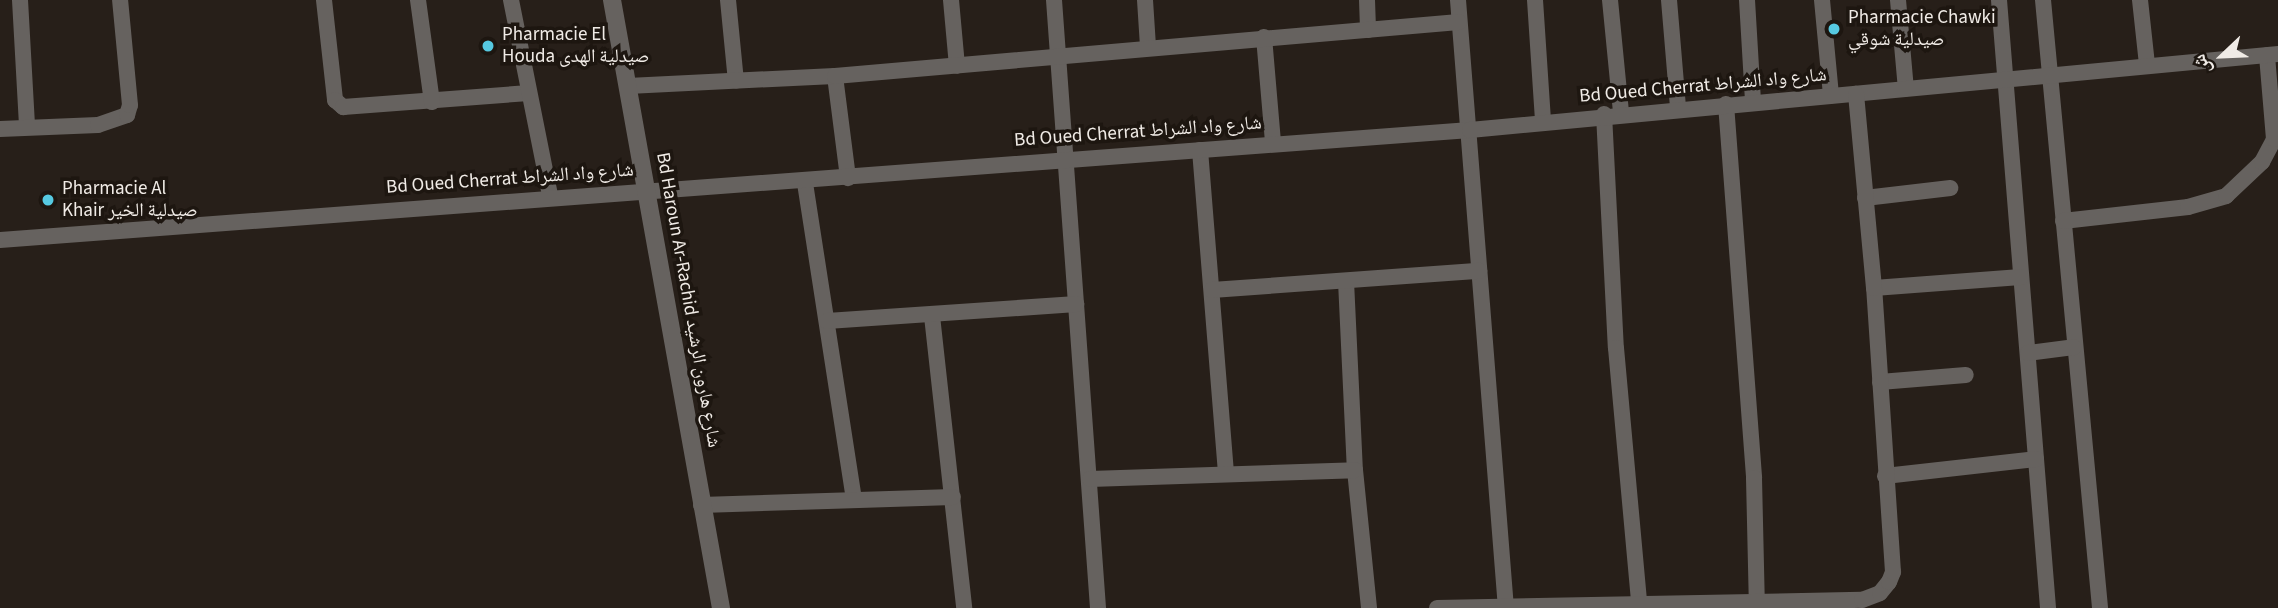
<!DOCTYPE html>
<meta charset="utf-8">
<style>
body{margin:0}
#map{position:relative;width:2278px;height:608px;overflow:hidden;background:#271f19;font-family:"Source Sans 3","Noto Naskh Arabic",sans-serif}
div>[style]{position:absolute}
.minor>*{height:16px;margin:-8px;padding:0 8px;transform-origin:8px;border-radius:8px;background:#66625f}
.tertiary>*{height:18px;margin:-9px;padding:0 9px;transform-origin:9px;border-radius:9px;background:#66625f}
.dots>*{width:19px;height:19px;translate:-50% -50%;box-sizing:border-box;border:4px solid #1d1610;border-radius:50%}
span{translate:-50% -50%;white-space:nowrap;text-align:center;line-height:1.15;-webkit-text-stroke:7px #1d1610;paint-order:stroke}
.poi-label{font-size:19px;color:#f0ebe6}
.left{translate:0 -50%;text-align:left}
.street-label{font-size:19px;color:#f0ebe6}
.north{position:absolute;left:2187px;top:21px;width:70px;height:70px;-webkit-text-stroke:5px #1d1610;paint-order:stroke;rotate:247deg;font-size:19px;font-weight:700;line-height:28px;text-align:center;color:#f0ebe6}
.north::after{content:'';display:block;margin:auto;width:24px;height:32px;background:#f0ebe6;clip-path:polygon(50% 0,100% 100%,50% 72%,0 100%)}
</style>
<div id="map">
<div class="minor">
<div style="left:20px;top:0;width:127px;rotate:86.8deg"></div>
<div style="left:324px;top:0;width:101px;rotate:83.7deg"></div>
<div style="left:335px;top:100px;width:11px;rotate:41deg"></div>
<div style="left:343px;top:107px;width:186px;rotate:-4.3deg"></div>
<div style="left:418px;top:0;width:103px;rotate:82.2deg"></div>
<div style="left:511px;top:0;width:200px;rotate:78.7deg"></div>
<div style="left:728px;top:0;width:81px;rotate:84.4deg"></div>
<div style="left:951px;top:0;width:66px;rotate:84.8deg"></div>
<div style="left:1054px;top:0;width:610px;rotate:85.86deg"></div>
<div style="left:1145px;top:0;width:47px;rotate:86.3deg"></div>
<div style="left:1367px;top:0;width:30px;rotate:88deg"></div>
<div style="left:1458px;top:0;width:610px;rotate:85.49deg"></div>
<div style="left:1535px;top:0;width:122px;rotate:86.2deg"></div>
<div style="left:1610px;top:0;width:114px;rotate:84.4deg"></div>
<div style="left:1669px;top:0;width:108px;rotate:85.2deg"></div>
<div style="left:1747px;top:0;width:102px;rotate:86.6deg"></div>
<div style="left:1822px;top:0;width:96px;rotate:84.6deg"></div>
<div style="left:1898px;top:0;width:89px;rotate:84.9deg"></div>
<div style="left:1999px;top:0;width:610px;rotate:85.39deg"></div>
<div style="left:2043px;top:0;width:611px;rotate:84.64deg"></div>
<div style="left:2140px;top:0;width:64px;rotate:83.8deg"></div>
<div style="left:1264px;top:37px;width:106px;rotate:85.1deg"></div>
<div style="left:835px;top:76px;width:103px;rotate:82.7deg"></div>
<div style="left:628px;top:86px;width:207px;rotate:-2.8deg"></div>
<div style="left:835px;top:76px;width:626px;rotate:-4.95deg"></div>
<div style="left:1726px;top:104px;width:375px;rotate:85.7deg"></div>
<div style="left:1754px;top:478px;width:130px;rotate:88.7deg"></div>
<div style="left:1604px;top:114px;width:234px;rotate:87.1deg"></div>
<div style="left:1616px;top:348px;width:254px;rotate:84.8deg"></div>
<div style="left:0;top:129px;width:98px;rotate:-2.3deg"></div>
<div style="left:98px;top:125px;width:31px;rotate:-19deg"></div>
<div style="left:127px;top:115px;width:10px;rotate:-73deg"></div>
<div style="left:130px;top:105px;width:105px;rotate:-95.4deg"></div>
<div style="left:1200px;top:150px;width:323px;rotate:85.4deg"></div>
<div style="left:805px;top:183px;width:320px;rotate:81.2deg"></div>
<div style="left:1865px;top:198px;width:86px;rotate:-6.7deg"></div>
<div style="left:2063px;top:221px;width:126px;rotate:-6.4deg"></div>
<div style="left:2188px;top:207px;width:40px;rotate:-16deg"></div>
<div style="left:2226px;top:196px;width:50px;rotate:-43.4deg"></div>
<div style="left:2262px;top:162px;width:26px;rotate:-62deg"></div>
<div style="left:2274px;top:139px;width:84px;rotate:-94.8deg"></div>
<div style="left:0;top:240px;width:1474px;rotate:-4.28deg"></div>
<div style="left:1470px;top:130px;width:812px;rotate:-5.37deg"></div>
<div style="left:1346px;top:281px;width:189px;rotate:87.3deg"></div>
<div style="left:1355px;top:470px;width:139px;rotate:84.2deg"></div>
<div style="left:1874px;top:288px;width:147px;rotate:-4.3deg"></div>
<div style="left:1212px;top:290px;width:268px;rotate:-4.1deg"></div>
<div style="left:932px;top:316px;width:294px;rotate:83.7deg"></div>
<div style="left:827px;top:321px;width:250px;rotate:-3.9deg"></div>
<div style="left:2028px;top:353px;width:46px;rotate:-7.4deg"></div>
<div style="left:1880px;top:382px;width:86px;rotate:-4.7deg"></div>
<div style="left:1885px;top:476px;width:152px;rotate:-6.4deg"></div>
<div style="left:1090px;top:479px;width:265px;rotate:-1.9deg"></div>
<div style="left:701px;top:505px;width:252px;rotate:-1.8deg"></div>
<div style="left:1437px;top:608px;width:425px;rotate:-1.1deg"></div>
<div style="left:1862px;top:600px;width:19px;rotate:-21deg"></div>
<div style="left:1880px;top:593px;width:14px;rotate:-51deg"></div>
<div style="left:1889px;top:582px;width:11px;rotate:-68deg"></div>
<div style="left:1893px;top:572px;width:285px;rotate:-93.8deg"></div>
<div style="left:1874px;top:288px;width:195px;rotate:-95.3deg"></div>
</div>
<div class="tertiary">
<div style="left:612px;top:0;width:618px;rotate:79.84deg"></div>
</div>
<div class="dots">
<div style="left:1834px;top:29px;background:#56c9e1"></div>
<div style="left:488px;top:46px;background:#56c9e1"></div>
<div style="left:48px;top:200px;background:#56c9e1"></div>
</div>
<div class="poi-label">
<span class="left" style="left:1848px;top:29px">Pharmacie Chawki<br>صيدلية شوقي</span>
<span class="left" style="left:502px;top:46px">Pharmacie El<br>Houda صيدلية الهدى</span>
<span class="left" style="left:62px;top:200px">Pharmacie Al<br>Khair صيدلية الخير</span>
</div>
<div class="street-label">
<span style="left:1703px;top:86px;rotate:-5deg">Bd Oued Cherrat شارع واد الشراط</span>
<span style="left:1138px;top:132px;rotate:-4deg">Bd Oued Cherrat شارع واد الشراط</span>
<span style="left:510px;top:179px;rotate:-4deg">Bd Oued Cherrat شارع واد الشراط</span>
<span style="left:688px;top:300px;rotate:80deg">Bd Haroun Ar-Rachid شارع هارون الرشيد</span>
</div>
<div class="north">ش</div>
</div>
